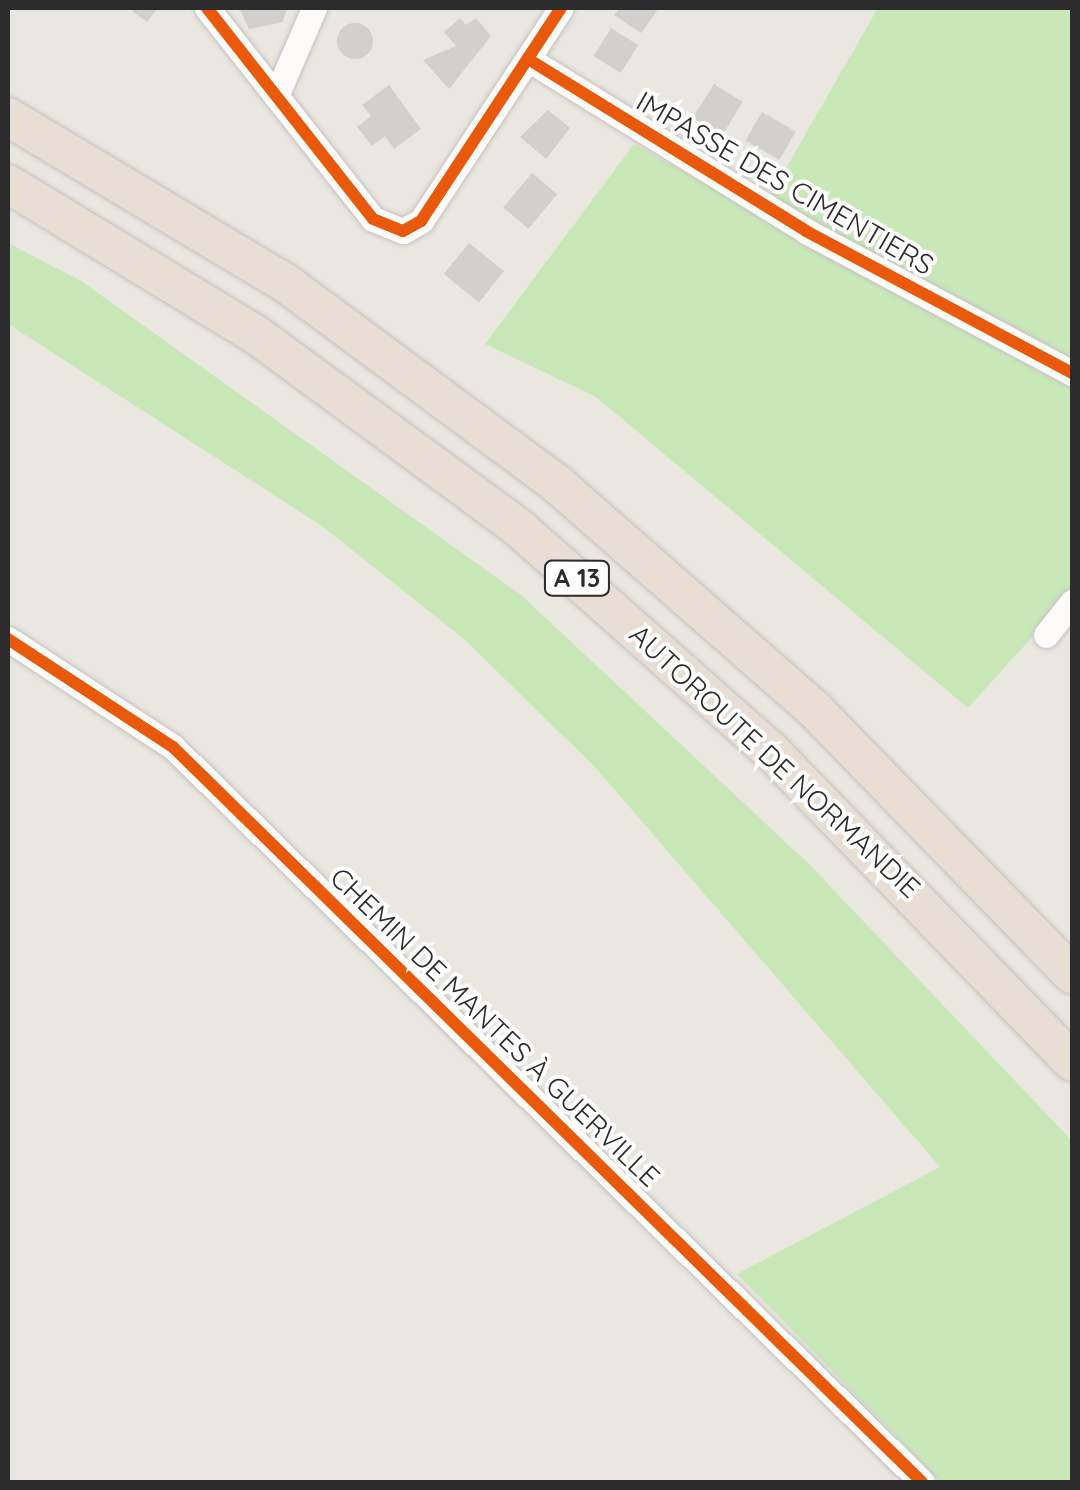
<!DOCTYPE html>
<meta charset="utf-8">
<style>
body{margin:0}
#map{position:relative;width:1080px;height:1490px;overflow:hidden;background:#eae7e1;font-family:Quicksand,sans-serif}
div>[style]{position:absolute}
.green>*{inset:0;background:#c9e8b8}
.building>*{inset:0;background:#d2d0cc;transform-origin:0 0}
.round{border-radius:50%}
.roads{filter:drop-shadow(0 0 2px #c3c3c2) drop-shadow(0 0 2px #c3c3c2)}
.minor>*{height:25px;margin:-12.5px;padding:0 12.5px;transform-origin:12.5px;border-radius:12.5px;background:#fcfbfa}
.highway>*{height:38px;margin:-19px;padding:0 19px;transform-origin:19px;border-radius:19px;background:#e9ded4}
.cycleway>*{height:12px;margin:-6px;padding:0 6px;transform-origin:6px;border-radius:6px;background:#e8590c}
span{translate:-50% -50%;white-space:nowrap;text-align:center;line-height:1.15;-webkit-text-stroke:8px #fff;paint-order:stroke}
.shield-label span{padding:2px 8px;background:#fff;border:2px solid;border-radius:8px;-webkit-text-stroke-width:0}
.shield-label{font-size:25px;color:#2c2c2c;font-weight:700}
.street-label{font-size:28px;color:#2c2c2c}
.frame{position:absolute;inset:0;border:10px solid #2c2c2c;pointer-events:none}
</style>
<div id="map">
<div class="green">
<div style="clip-path:polygon(878px 8px,1072px 8px,1072px 365px,770px 196px)"></div>
<div style="clip-path:polygon(634px 144px,1072px 388px,1072px 593px,968px 708px,596px 397px,485px 344px)"></div>
<div style="clip-path:polygon(8px 243px,81px 281px,521px 595px,810px 865px,1072px 1141px,1072px 1482px,941px 1482px,737px 1274px,940px 1167px,595px 767px,465px 640px,322px 526px,8px 324px)"></div>
</div>
<div class="building">
<div style="clip-path:polygon(128px 8px,158px 8px,147px 22px)"></div>
<div style="clip-path:polygon(239px 8px,287px 8px,283px 22px,249px 29px)"></div>
<div style="clip-path:polygon(620px 8px,659px 8px,641px 33px,614px 15px)"></div>
<div style="clip-path:polygon(460px 18px,466px 25px,476px 18px,491px 36px,449px 89px,423px 60px,456px 46px,444px 32px)"></div>
<div class="round" style="left:337px;top:23px;width:36px;height:36px"></div>
<div style="left:611px;top:28px;width:32px;height:33px;rotate:32deg"></div>
<div style="left:714px;top:84px;width:34px;height:40px;rotate:32deg"></div>
<div style="clip-path:polygon(389px 85px,421px 129px,394px 149px,385px 136px,372px 146px,357px 127px,371px 116px,362px 105px)"></div>
<div style="clip-path:polygon(548px 110px,570px 128px,546px 159px,520px 137px)"></div>
<div style="left:762px;top:112px;width:39px;height:33px;rotate:30deg"></div>
<div style="left:532px;top:173px;width:33px;height:45px;rotate:40deg"></div>
<div style="left:469px;top:243px;width:45px;height:40px;rotate:39deg"></div>
</div>
<div class="roads">
<div class="minor">
<div style="left:207px;top:8px;width:268px;rotate:51.8deg"></div>
<div style="left:373px;top:219px;width:32px;rotate:22deg"></div>
<div style="left:403px;top:231px;width:21px;rotate:-29deg"></div>
<div style="left:421px;top:221px;width:255px;rotate:-56.7deg"></div>
<div style="left:528px;top:59px;width:327px;rotate:31.7deg"></div>
<div style="left:806px;top:231px;width:302px;rotate:28.1deg"></div>
<div style="left:276px;top:96px;width:96px;rotate:-66.6deg"></div>
<div style="left:1046px;top:635px;width:42px;rotate:-51.8deg"></div>
<div style="left:8px;top:639px;width:197px;rotate:33.2deg"></div>
<div style="left:173px;top:747px;width:1049px;rotate:44.46deg"></div>
</div>
<div class="highway">
<div style="left:8px;top:117px;width:325px;rotate:30.9deg"></div>
<div style="left:287px;top:284px;width:335px;rotate:36.5deg"></div>
<div style="left:556px;top:483px;width:343px;rotate:41.2deg"></div>
<div style="left:814px;top:709px;width:370px;rotate:45.8deg"></div>
<div style="left:8px;top:184px;width:289px;rotate:31.3deg"></div>
<div style="left:255px;top:334px;width:329px;rotate:36.3deg"></div>
<div style="left:520px;top:529px;width:334px;rotate:41.5deg"></div>
<div style="left:770px;top:750px;width:434px;rotate:45.9deg"></div>
</div>
</div>
<div class="cycleway">
<div style="left:207px;top:8px;width:268px;rotate:51.8deg"></div>
<div style="left:373px;top:219px;width:32px;rotate:22deg"></div>
<div style="left:403px;top:231px;width:21px;rotate:-29deg"></div>
<div style="left:421px;top:221px;width:255px;rotate:-56.7deg"></div>
<div style="left:528px;top:59px;width:327px;rotate:31.7deg"></div>
<div style="left:806px;top:231px;width:302px;rotate:28.1deg"></div>
<div style="left:8px;top:639px;width:197px;rotate:33.2deg"></div>
<div style="left:173px;top:747px;width:1049px;rotate:44.46deg"></div>
</div>
<div class="shield-label">
<span style="left:577px;top:578px">A 13</span>
</div>
<div class="street-label">
<span style="left:785px;top:183px;rotate:30deg">IMPASSE DES CIMENTIERS</span>
<span style="left:775px;top:761px;rotate:43deg">AUTOROUTE DE NORMANDIE</span>
<span style="left:495px;top:1027px;rotate:44deg">CHEMIN DE MANTES À GUERVILLE</span>
</div>
<div class="frame"></div>
</div>
